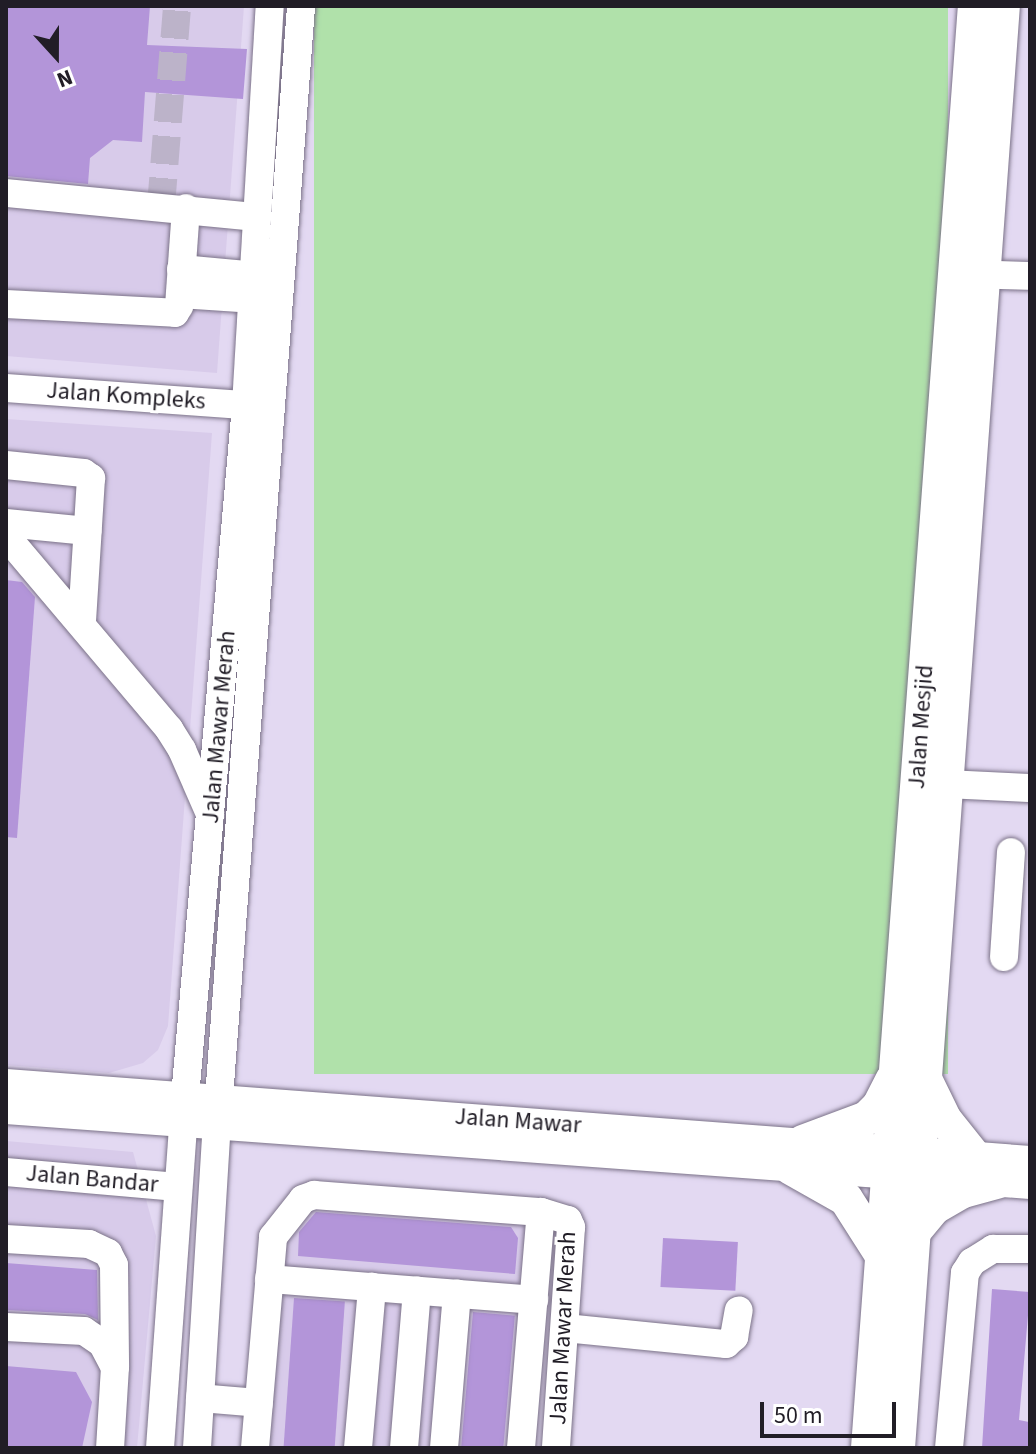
<!DOCTYPE html>
<style>
body{margin:0}
#map{position:relative;width:1036px;height:1454px;overflow:hidden;background:#e3d9f2;font-family:"Source Sans 3",sans-serif}
div>[style]{position:absolute}
.built>*{inset:0;background:#d8cbea}
.green>*{inset:0;background:#b0e1aa;transform-origin:0 0}
.building>*{inset:0;background:#b395d9;transform-origin:0 0}
.minor-tunnel>*{height:28px;margin-top:-14px;transform-origin:0;background:repeating-linear-gradient(90deg,#bcb3c9 0 28px,transparent 0 42px)}
.roads{filter:drop-shadow(0 0 2px #7b7288) drop-shadow(0 0 2px #7b7288)}
.minor>*{height:28px;margin:-14px;padding:0 14px;transform-origin:14px;border-radius:14px;background:#fff}
.major>*{height:34px;margin:-17px;padding:0 17px;transform-origin:17px;border-radius:17px;background:#fff}
span{translate:-50% -50%;white-space:nowrap;text-align:center;line-height:1.15;-webkit-text-stroke:6px #fff;paint-order:stroke}
.street-label{font-size:24px;color:#211d26}
.frame{position:absolute;inset:0;border:8px solid #211d26;pointer-events:none}
.north{position:absolute;left:16px;top:16px;width:80px;height:80px;-webkit-text-stroke:6px #fff;paint-order:stroke;rotate:159deg;font-size:22px;font-weight:700;line-height:32px;text-align:center;color:#211d26}
.north::after{content:'';display:block;margin:auto;width:28px;height:36px;background:#211d26;clip-path:polygon(50% 0,100% 100%,50% 72%,0 100%)}
.scale{position:absolute;left:760px;top:1402px;width:136px;height:36px;box-sizing:border-box;border:4px solid #211d26;border-top:0;padding-left:10px;font-size:24px;line-height:28px;white-space:nowrap;color:#211d26;-webkit-text-stroke:6px #fff;paint-order:stroke}
</style>
<div id="map">
<div class="built">
<div style="clip-path:polygon(6px 6px,244px 6px,217px 373px,6px 356px)"></div>
<div style="clip-path:polygon(6px 419px,212px 433px,168px 1026px,158px 1050px,143px 1063px,109px 1073px,6px 1065px)"></div>
<div style="clip-path:polygon(6px 1141px,133px 1152px,156px 1236px,137px 1448px,6px 1448px)"></div>
<div style="clip-path:polygon(303px 1193px,546px 1206px,526px 1448px,250px 1448px,269px 1232px)"></div>
</div>
<div class="green">
<div style="left:314px;top:6px;width:634px;height:1068px"></div>
</div>
<div class="building">
<div style="clip-path:polygon(6px 6px,150px 6px,147px 45px,247px 49px,243px 99px,145px 92px,142px 142px,113px 140px,90px 158px,88px 184px,6px 176px)"></div>
<div style="clip-path:polygon(6px 580px,22px 582px,35px 597px,17px 838px,6px 837px)"></div>
<div style="clip-path:polygon(316px 1212px,511px 1227px,518px 1238px,515px 1274px,298px 1256px,299px 1232px)"></div>
<div style="left:663px;top:1238px;width:75px;height:49px;rotate:3deg"></div>
<div style="clip-path:polygon(6px 1263px,97px 1270px,98px 1320px,85px 1314px,6px 1310px)"></div>
<div style="clip-path:polygon(992px 1289px,1030px 1292px,1019px 1420px,1029px 1422px,1030px 1448px,982px 1448px)"></div>
<div style="left:294px;top:1298px;width:51px;height:150px;rotate:4deg"></div>
<div style="left:473px;top:1312px;width:42px;height:137px;rotate:5deg"></div>
<div style="clip-path:polygon(6px 1366px,76px 1372px,92px 1402px,82px 1448px,6px 1448px)"></div>
</div>
<div class="minor-tunnel">
<div style="left:161px;top:206px;width:201px;rotate:-85.4deg"></div>
</div>
<div class="roads">
<div class="minor">
<div style="left:6px;top:193px;width:251px;rotate:5.5deg"></div>
<div style="left:181px;top:269px;width:87px;rotate:5.3deg"></div>
<div style="left:964px;top:274px;width:66px;rotate:1.7deg"></div>
<div style="left:180px;top:294px;width:90px;rotate:3.8deg"></div>
<div style="left:6px;top:304px;width:169px;rotate:3deg"></div>
<div style="left:175px;top:313px;width:8px;rotate:-60deg"></div>
<div style="left:179px;top:306px;width:98px;rotate:-85.9deg"></div>
<div style="left:6px;top:388px;width:241px;rotate:4.1deg"></div>
<div style="left:6px;top:465px;width:78px;rotate:5.9deg"></div>
<div style="left:84px;top:473px;width:9px;rotate:36deg"></div>
<div style="left:91px;top:478px;width:145px;rotate:93.6deg"></div>
<div style="left:6px;top:523px;width:82px;rotate:5.6deg"></div>
<div style="left:6px;top:536px;width:253px;rotate:49.8deg"></div>
<div style="left:169px;top:729px;width:25px;rotate:58deg"></div>
<div style="left:182px;top:750px;width:70px;rotate:66.4deg"></div>
<div style="left:945px;top:784px;width:85px;rotate:2.7deg"></div>
<div style="left:1004px;top:957px;width:105px;rotate:-86.2deg"></div>
<div style="left:6px;top:1083px;width:1027px;rotate:4.3deg"></div>
<div style="left:6px;top:1110px;width:1027px;rotate:4.19deg"></div>
<div style="left:6px;top:1172px;width:172px;rotate:5deg"></div>
<div style="left:6px;top:1239px;width:83px;rotate:3.4deg"></div>
<div style="left:89px;top:1244px;width:21px;rotate:25deg"></div>
<div style="left:108px;top:1253px;width:13px;rotate:63deg"></div>
<div style="left:114px;top:1265px;width:102px;rotate:89.4deg"></div>
<div style="left:269px;top:1279px;width:266px;rotate:4.5deg"></div>
<div style="left:6px;top:1327px;width:78px;rotate:2.9deg"></div>
<div style="left:84px;top:1331px;width:22px;rotate:34deg"></div>
<div style="left:102px;top:1343px;width:27px;rotate:62deg"></div>
<div style="left:115px;top:1367px;width:81px;rotate:93.5deg"></div>
<div style="left:565px;top:1328px;width:162px;rotate:5.7deg"></div>
<div style="left:726px;top:1344px;width:11px;rotate:-41deg"></div>
<div style="left:734px;top:1337px;width:27px;rotate:-80deg"></div>
<div style="left:200px;top:1398px;width:59px;rotate:4.8deg"></div>
<div style="left:160px;top:1448px;width:352px;rotate:-85.9deg"></div>
<div style="left:185px;top:1097px;width:695px;rotate:-84.96deg"></div>
<div style="left:246px;top:405px;width:400px;rotate:-86.6deg"></div>
<div style="left:197px;top:1448px;width:325px;rotate:-86.5deg"></div>
<div style="left:217px;top:1124px;width:1121px;rotate:-85.7deg"></div>
<div style="left:255px;top:1448px;width:212px;rotate:-85.1deg"></div>
<div style="left:273px;top:1237px;width:48px;rotate:-51.7deg"></div>
<div style="left:303px;top:1199px;width:12px;rotate:-20deg"></div>
<div style="left:314px;top:1195px;width:228px;rotate:4.3deg"></div>
<div style="left:541px;top:1212px;width:28px;rotate:17deg"></div>
<div style="left:568px;top:1220px;width:8px;rotate:67deg"></div>
<div style="left:571px;top:1227px;width:222px;rotate:93.9deg"></div>
<div style="left:358px;top:1448px;width:162px;rotate:-85deg"></div>
<div style="left:404px;top:1448px;width:158px;rotate:-85.3deg"></div>
<div style="left:444px;top:1448px;width:155px;rotate:-85.2deg"></div>
<div style="left:521px;top:1448px;width:237px;rotate:-85.2deg"></div>
<div style="left:949px;top:1448px;width:176px;rotate:-84.8deg"></div>
<div style="left:965px;top:1273px;width:13px;rotate:-58deg"></div>
<div style="left:972px;top:1262px;width:25px;rotate:-32deg"></div>
<div style="left:993px;top:1249px;width:37px"></div>
</div>
<div class="major">
<div style="left:924px;top:1077px;width:48px;rotate:64deg"></div>
<div style="left:945px;top:1120px;width:45px;rotate:51.3deg"></div>
<div style="left:803px;top:1142px;width:68px;rotate:-20.6deg"></div>
<div style="left:867px;top:1118px;width:17px;rotate:-45deg"></div>
<div style="left:879px;top:1106px;width:29px;rotate:-63deg"></div>
<div style="left:791px;top:1168px;width:63px;rotate:29.4deg"></div>
<div style="left:846px;top:1199px;width:65px;rotate:57.5deg"></div>
<div style="left:912px;top:1234px;width:35px;rotate:-50deg"></div>
<div style="left:935px;top:1207px;width:32px;rotate:-30deg"></div>
<div style="left:963px;top:1191px;width:35px;rotate:-15deg"></div>
<div style="left:868px;top:1448px;width:1446px;rotate:-85.76deg"></div>
<div style="left:898px;top:1448px;width:1446px;rotate:-85.84deg"></div>
</div>
</div>
<div class="street-label">
<span style="left:126px;top:396px;rotate:4deg">Jalan Kompleks</span>
<span style="left:219px;top:727px;rotate:-85deg">Jalan Mawar Merah</span>
<span style="left:921px;top:727px;rotate:-86deg">Jalan Mesjid</span>
<span style="left:518px;top:1121px;rotate:4deg">Jalan Mawar</span>
<span style="left:92px;top:1179px;rotate:5deg">Jalan Bandar</span>
<span style="left:563px;top:1328px;rotate:-87deg">Jalan Mawar Merah</span>
</div>
<div class="frame"></div>
<div class="north">N</div>
<div class="scale">50 m</div>
</div>
